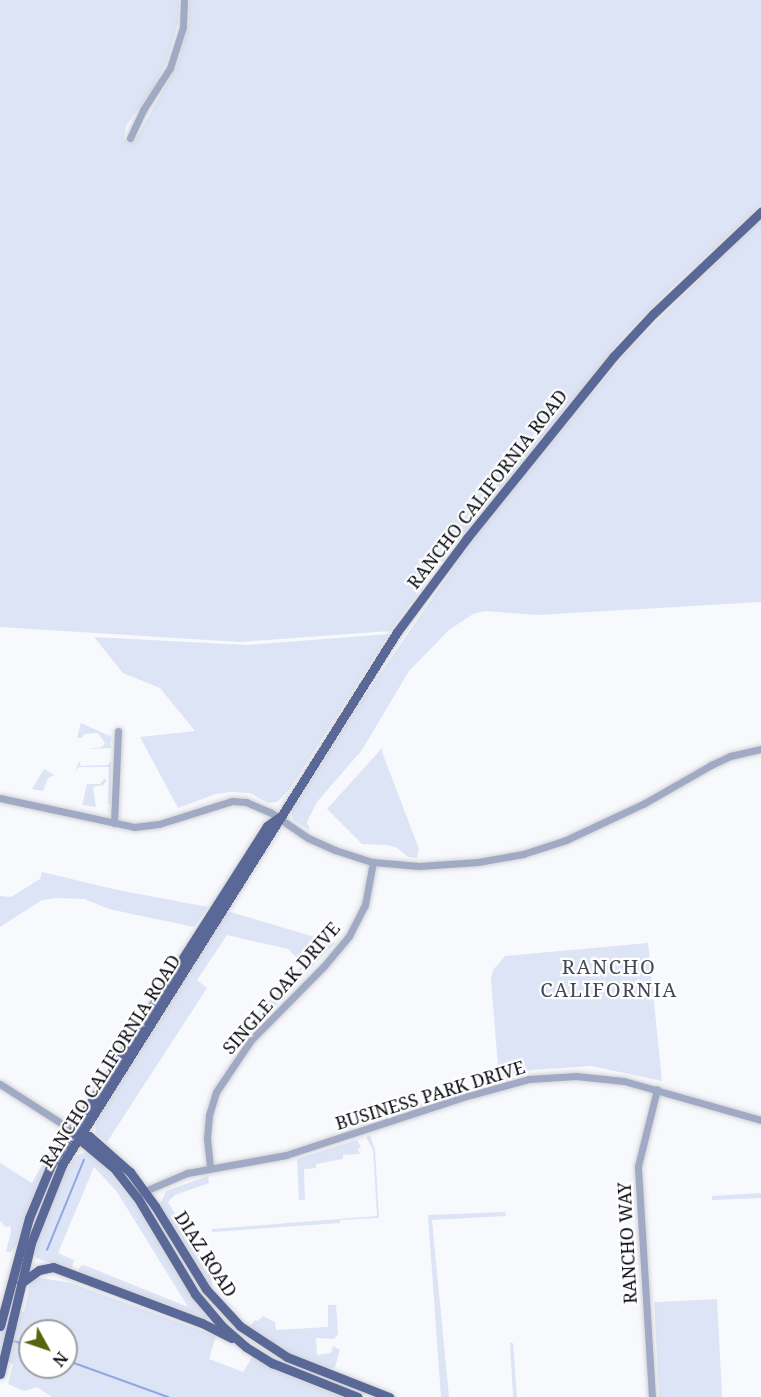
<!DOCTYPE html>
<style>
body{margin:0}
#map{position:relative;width:761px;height:1397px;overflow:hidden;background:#f8f9fc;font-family:"Noto Serif",serif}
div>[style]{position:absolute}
.green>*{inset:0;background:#dde4f6;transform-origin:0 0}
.stream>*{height:1.5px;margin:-0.75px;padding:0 0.75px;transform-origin:0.75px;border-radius:0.75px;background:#92a6e2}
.roads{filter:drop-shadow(0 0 2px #d2d3d7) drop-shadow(0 0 2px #d2d3d7)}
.minor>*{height:7px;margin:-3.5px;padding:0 3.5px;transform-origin:3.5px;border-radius:3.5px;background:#a1aac5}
.major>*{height:9px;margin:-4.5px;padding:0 4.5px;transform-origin:4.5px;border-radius:4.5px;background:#596897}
span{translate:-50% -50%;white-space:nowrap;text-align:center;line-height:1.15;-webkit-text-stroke:4.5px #fff;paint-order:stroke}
.street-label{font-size:18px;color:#0b0d12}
.neighbourhood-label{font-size:20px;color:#454956;letter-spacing:1.5px}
.north{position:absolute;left:18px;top:1319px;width:60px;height:60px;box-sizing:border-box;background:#fff;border:2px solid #9d9ea0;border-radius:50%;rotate:130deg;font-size:16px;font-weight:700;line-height:24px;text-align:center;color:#0b0d12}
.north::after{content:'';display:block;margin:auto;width:21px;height:27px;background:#56660d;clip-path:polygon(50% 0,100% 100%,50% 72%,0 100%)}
</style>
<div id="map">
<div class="green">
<div style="clip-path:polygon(0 0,179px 0,178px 23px,167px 61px,153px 89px,126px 126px,124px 138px,129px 142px,137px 137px,177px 65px,189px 23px,189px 0,761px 0,761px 205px,667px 292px,624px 336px,438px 566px,390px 631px,240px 642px,0 627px)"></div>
<div style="clip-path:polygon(761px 219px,761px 602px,538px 615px,485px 611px,473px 614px,449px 630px,409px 671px,362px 750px,317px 802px,307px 822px,310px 830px,293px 820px,291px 811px,362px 700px,479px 531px,628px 350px)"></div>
<div style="clip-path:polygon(389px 634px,289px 790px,277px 802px,268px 803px,250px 793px,230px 792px,216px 794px,178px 808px,140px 737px,195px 731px,160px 688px,123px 673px,94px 637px,246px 645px)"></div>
<div style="clip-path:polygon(81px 723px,112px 737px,110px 744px,112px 748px,88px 749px,102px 747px,105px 743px,98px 733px,84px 734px,82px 738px,77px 738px)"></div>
<div style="clip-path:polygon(383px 747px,382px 752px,419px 849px,417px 858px,408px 857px,397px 848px,388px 845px,362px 844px,327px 809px)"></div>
<div style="clip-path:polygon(79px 761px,81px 766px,108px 765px,111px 761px,111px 804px,108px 804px,109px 767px,79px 767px,75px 772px)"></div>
<div style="clip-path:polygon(44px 769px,54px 775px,48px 778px,43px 791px,32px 789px)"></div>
<div style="clip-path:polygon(104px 779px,107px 780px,103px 785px,93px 787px,96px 807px,82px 805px,87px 784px,100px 784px)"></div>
<div style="clip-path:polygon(42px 872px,118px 890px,208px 907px,194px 927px,109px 909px,84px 899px,57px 898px,42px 900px,0 927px,0 896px,11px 897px,40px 879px)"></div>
<div style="clip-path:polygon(227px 911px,335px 943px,260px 1021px,254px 1017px,302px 966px,301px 962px,288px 949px,227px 935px,197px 980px,207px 988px,107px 1142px,96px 1133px,95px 1121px)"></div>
<div style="clip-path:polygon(648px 943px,662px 1081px,591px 1066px,531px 1070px,499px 1079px,491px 979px,493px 970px,505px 956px)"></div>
<div style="clip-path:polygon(370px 1135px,375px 1150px,379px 1218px,340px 1220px,340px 1223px,212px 1232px,212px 1229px,377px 1216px,373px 1150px,366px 1137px)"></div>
<div style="clip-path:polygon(357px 1140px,361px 1147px,358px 1149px,360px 1154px,343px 1155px,343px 1159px,316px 1164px,316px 1168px,304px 1169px,305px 1200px,299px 1200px,297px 1159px)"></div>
<div style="clip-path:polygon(51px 1149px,53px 1154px,30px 1203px,16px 1245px,11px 1252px,6px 1252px,11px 1231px,10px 1226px,6px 1227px,0 1221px,0 1163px,32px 1183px)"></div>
<div style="clip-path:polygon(88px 1152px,108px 1170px,139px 1209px,208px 1319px,205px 1321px,80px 1272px,78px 1270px,82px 1265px,89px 1267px,188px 1307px,117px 1192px,94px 1167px,58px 1253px,74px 1260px,72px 1267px,71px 1269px,36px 1258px,33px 1251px,35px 1240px,60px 1178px,71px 1157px,74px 1159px,77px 1155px)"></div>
<div style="clip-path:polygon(208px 1176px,209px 1183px,175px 1195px,168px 1202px,212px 1275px,212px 1289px,160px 1205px,166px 1191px)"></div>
<div style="clip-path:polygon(761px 1193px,761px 1198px,712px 1200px,712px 1196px)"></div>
<div style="clip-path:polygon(505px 1212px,506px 1216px,432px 1220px,449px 1397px,441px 1397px,428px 1215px)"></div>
<div style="clip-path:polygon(evenodd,35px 1277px,71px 1283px,216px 1336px,209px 1359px,243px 1372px,253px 1356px,284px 1374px,343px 1397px,52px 1397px,37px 1387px,24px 1391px,8px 1384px,13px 1364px,0 1360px,0 1306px,24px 1312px,30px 1284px,35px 1277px,30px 1331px,66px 1331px,66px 1367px,30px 1367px,30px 1331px)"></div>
<div style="left:717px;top:1299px;width:98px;height:63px;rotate:87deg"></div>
<div style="clip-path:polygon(328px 1305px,336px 1305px,338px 1334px,334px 1339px,316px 1338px,317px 1355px,331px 1353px,333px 1346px,340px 1350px,335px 1367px,328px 1369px,292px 1355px,249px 1327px,255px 1320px,258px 1321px,263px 1316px,275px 1322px,276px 1330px,328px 1327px)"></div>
<div style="clip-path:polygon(510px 1343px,513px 1343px,517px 1397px,513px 1397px)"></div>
</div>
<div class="stream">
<div style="left:47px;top:1250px;width:97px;rotate:-67.7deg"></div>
<div style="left:11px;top:1340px;width:20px;rotate:18deg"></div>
<div style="left:66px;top:1360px;width:109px;rotate:19.9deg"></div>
</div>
<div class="roads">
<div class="minor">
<div style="left:130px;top:138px;width:31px;rotate:-65deg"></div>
<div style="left:143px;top:110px;width:50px;rotate:-57.3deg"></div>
<div style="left:170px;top:68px;width:43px;rotate:-72.4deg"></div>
<div style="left:183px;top:27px;width:27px;rotate:-88deg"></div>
<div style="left:0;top:798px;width:137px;rotate:12.2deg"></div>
<div style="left:134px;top:827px;width:25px;rotate:-7deg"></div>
<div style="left:159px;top:824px;width:77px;rotate:-17.5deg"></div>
<div style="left:232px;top:801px;width:14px;rotate:4deg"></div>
<div style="left:246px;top:802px;width:26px;rotate:23deg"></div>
<div style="left:270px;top:812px;width:46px;rotate:34.4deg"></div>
<div style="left:308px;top:838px;width:30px;rotate:24deg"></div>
<div style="left:335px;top:850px;width:40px;rotate:18deg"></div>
<div style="left:373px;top:862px;width:46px;rotate:5deg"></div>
<div style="left:419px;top:866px;width:59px;rotate:-3.9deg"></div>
<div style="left:478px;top:862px;width:46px;rotate:-10.1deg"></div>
<div style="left:523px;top:854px;width:45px;rotate:-18deg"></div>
<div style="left:566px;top:840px;width:85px;rotate:-25.1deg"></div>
<div style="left:643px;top:804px;width:78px;rotate:-29.8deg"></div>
<div style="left:711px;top:765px;width:21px;rotate:-25deg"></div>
<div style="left:730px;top:756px;width:32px;rotate:-13deg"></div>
<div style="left:114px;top:823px;width:92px;rotate:-87.5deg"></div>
<div style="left:0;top:1084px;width:85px;rotate:32.6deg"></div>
<div style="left:210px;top:1167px;width:29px;rotate:-96deg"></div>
<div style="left:207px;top:1138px;width:23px;rotate:-85deg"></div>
<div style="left:209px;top:1115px;width:24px;rotate:-73deg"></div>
<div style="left:216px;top:1092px;width:63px;rotate:-56.1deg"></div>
<div style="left:251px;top:1040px;width:104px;rotate:-45.4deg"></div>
<div style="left:324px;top:966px;width:39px;rotate:-50deg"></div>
<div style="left:349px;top:936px;width:35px;rotate:-63deg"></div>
<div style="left:365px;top:905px;width:44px;rotate:-79.5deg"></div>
<div style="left:145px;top:1191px;width:46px;rotate:-23.2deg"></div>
<div style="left:187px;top:1173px;width:101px;rotate:-10.3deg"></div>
<div style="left:286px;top:1155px;width:183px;rotate:-18.1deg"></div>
<div style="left:460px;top:1098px;width:72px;rotate:-15.4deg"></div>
<div style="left:529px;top:1079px;width:47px;rotate:-3.7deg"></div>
<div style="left:576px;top:1076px;width:48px;rotate:5.9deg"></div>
<div style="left:624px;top:1081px;width:142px;rotate:15.9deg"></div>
<div style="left:652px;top:1397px;width:231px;rotate:-93.5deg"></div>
<div style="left:638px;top:1166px;width:79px;rotate:-76.1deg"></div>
</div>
<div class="major">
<div style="left:77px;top:1133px;width:12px;rotate:55deg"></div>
<div style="left:84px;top:1143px;width:39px;rotate:40deg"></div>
<div style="left:114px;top:1168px;width:37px;rotate:52deg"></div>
<div style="left:137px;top:1197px;width:113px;rotate:59.1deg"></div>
<div style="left:195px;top:1294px;width:43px;rotate:49.7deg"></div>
<div style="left:223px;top:1327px;width:30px;rotate:41deg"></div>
<div style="left:246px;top:1347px;width:31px;rotate:32deg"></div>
<div style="left:272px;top:1363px;width:92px;rotate:21.6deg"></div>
<div style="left:80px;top:1135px;width:9px;rotate:6deg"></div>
<div style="left:89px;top:1136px;width:55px;rotate:41.3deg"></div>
<div style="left:130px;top:1172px;width:42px;rotate:53.7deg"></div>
<div style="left:155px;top:1206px;width:97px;rotate:58.4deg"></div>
<div style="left:206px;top:1289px;width:50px;rotate:47.4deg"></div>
<div style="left:240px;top:1326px;width:56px;rotate:33.4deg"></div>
<div style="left:287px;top:1357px;width:110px;rotate:21.4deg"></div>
<div style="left:21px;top:1283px;width:22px;rotate:-36deg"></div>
<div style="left:39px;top:1270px;width:14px;rotate:-12deg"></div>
<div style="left:53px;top:1267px;width:159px;rotate:20.6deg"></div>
<div style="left:202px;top:1323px;width:33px;rotate:27deg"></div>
<div style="left:0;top:1326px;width:112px;rotate:-75deg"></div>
<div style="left:29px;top:1218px;width:57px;rotate:-67.5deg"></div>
<div style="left:51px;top:1165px;width:402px;rotate:-57.5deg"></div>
<div style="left:267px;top:826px;width:14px;rotate:-36deg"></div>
<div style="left:0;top:1374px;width:135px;rotate:-76.7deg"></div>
<div style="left:31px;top:1243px;width:84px;rotate:-68.3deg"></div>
<div style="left:62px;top:1165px;width:630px;rotate:-57.85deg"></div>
<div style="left:397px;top:632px;width:117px;rotate:-53.3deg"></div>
<div style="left:467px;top:538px;width:233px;rotate:-51.1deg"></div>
<div style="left:613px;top:357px;width:59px;rotate:-47.1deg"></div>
<div style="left:653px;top:314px;width:149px;rotate:-43.4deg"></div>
</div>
</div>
<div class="street-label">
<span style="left:487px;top:489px;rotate:-52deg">RANCHO CALIFORNIA ROAD</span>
<span style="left:281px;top:988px;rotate:-49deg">SINGLE OAK DRIVE</span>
<span style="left:110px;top:1061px;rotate:-58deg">RANCHO CALIFORNIA ROAD</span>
<span style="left:430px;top:1095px;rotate:-17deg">BUSINESS PARK DRIVE</span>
<span style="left:627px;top:1243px;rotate:-93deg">RANCHO WAY</span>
<span style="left:206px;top:1254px;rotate:57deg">DIAZ ROAD</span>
</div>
<div class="neighbourhood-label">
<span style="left:609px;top:978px">RANCHO<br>CALIFORNIA</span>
</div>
<div class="north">N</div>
</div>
